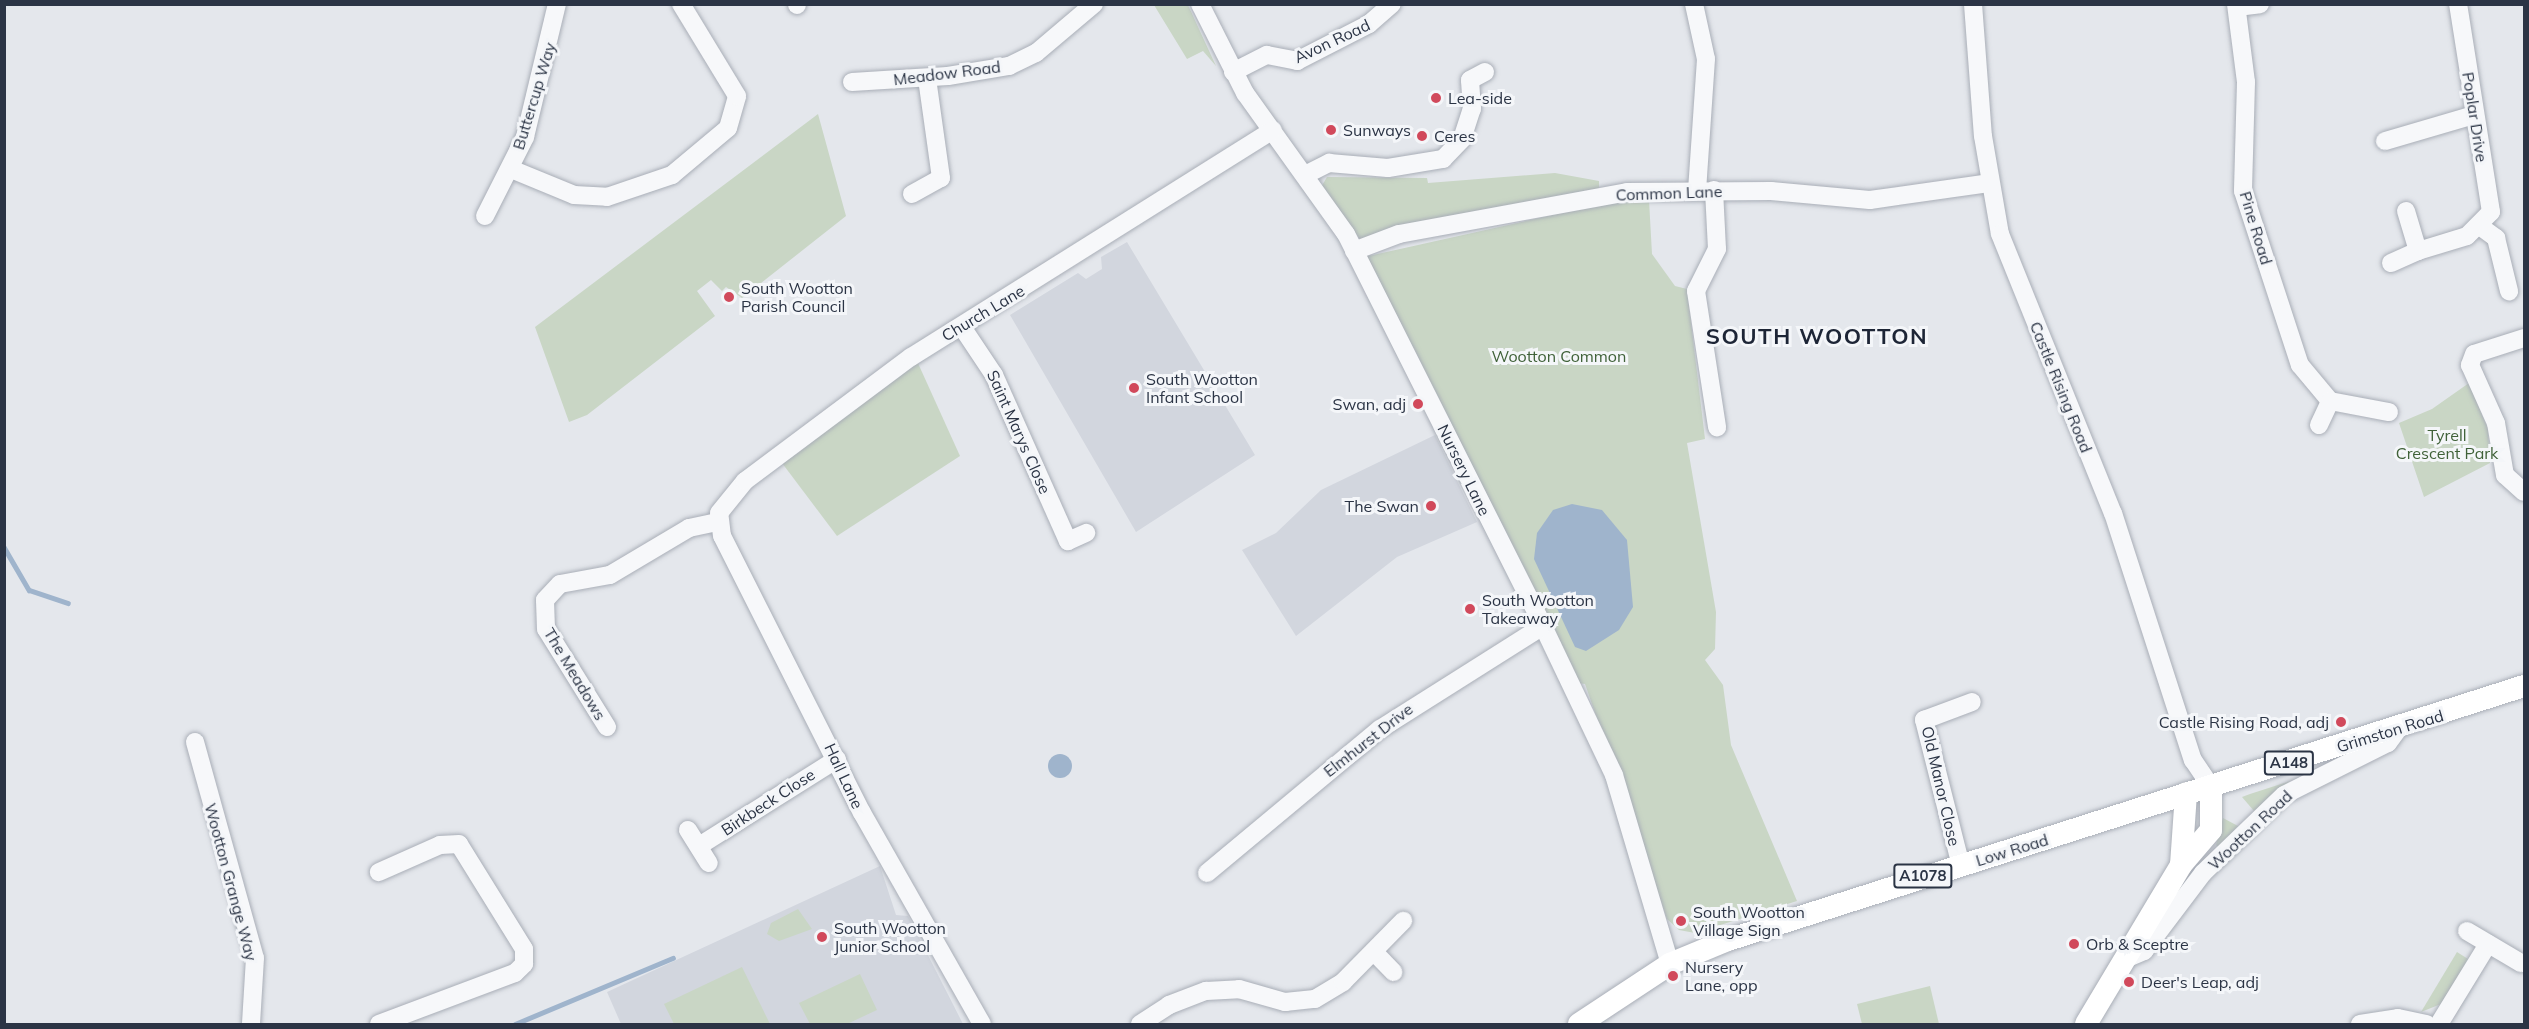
<!DOCTYPE html>
<style>
body{margin:0}
#map{position:relative;width:2529px;height:1029px;overflow:hidden;background:#e4e7ec;font-family:Mulish,sans-serif}
div>[style]{position:absolute}
.built>*{inset:0;background:#d2d6de}
.green>*{inset:0;background:#c9d6c5}
.water>*{inset:0;background:#9fb4cc}
.round{border-radius:50%}
.stream>*{height:4.5px;margin:-2.25px;padding:0 2.25px;transform-origin:2.25px;border-radius:2.25px;background:#9fb4cc}
.roads{filter:drop-shadow(0 0 2px #a9aeb7) drop-shadow(0 0 2px #a9aeb7)}
.minor>*{height:18px;margin:-9px;padding:0 9px;transform-origin:9px;border-radius:9px;background:#f7f8fa}
.major>*{height:22px;margin:-11px;padding:0 11px;transform-origin:11px;border-radius:11px;background:#fff}
.dots>*{width:16px;height:16px;translate:-50% -50%;box-sizing:border-box;border:3px solid #f4f6f9;border-radius:50%}
span{translate:-50% -50%;white-space:nowrap;text-align:center;line-height:1.15;-webkit-text-stroke:6px #f4f6f9;paint-order:stroke}
.shield-label span{padding:2px 4px;background:#f4f6f9;border:2px solid;border-radius:4px;-webkit-text-stroke-width:0}
.shield-label{font-size:15px;color:#2b3445;font-weight:700}
.street-label{font-size:16px;color:#2b3445}
.poi-label{font-size:16px;color:#2b3445}
.left{translate:0 -50%;text-align:left}
.right{translate:-100% -50%;text-align:right}
.park-label{font-size:16px;color:#3f6138}
.district-label{font-size:22px;color:#1d2536;font-weight:700;letter-spacing:1.5px}
.frame{position:absolute;inset:0;border:6px solid #2b3445;pointer-events:none}
</style>
<div id="map">
<div class="built">
<div style="clip-path:polygon(1127px 242px,1255px 455px,1136px 532px,1010px 315px,1078px 273px,1086px 279px,1102px 269px,1101px 257px)"></div>
<div style="clip-path:polygon(1435px 435px,1477px 522px,1397px 557px,1296px 636px,1242px 550px,1276px 533px,1321px 490px)"></div>
<div style="clip-path:polygon(880px 866px,896px 915px,908px 916px,963px 1024px,621px 1024px,607px 992px)"></div>
</div>
<div class="green">
<div style="clip-path:polygon(1154px 5px,1188px 5px,1216px 66px,1203px 51px,1187px 59px)"></div>
<div style="clip-path:polygon(818px 114px,846px 216px,742px 298px,726px 287px,722px 291px,711px 280px,697px 291px,715px 316px,587px 415px,569px 422px,535px 327px)"></div>
<div style="clip-path:polygon(1555px 173px,1599px 181px,1599px 191px,1360px 239px,1320px 189px,1327px 177px,1427px 178px,1428px 183px)"></div>
<div style="clip-path:polygon(1649px 200px,1652px 254px,1675px 286px,1687px 289px,1705px 439px,1687px 443px,1716px 612px,1715px 649px,1705px 660px,1723px 685px,1731px 745px,1797px 901px,1695px 933px,1679px 930px,1667px 919px,1585px 684px,1578px 683px,1364px 257px,1602px 204px)"></div>
<div style="clip-path:polygon(917px 361px,960px 456px,837px 536px,782px 463px)"></div>
<div style="clip-path:polygon(2469px 383px,2488px 429px,2490px 463px,2424px 497px,2399px 423px,2432px 409px)"></div>
<div style="clip-path:polygon(2290px 781px,2254px 811px,2242px 797px,2250px 794px)"></div>
<div style="clip-path:polygon(2223px 818px,2238px 826px,2219px 848px,2216px 845px)"></div>
<div style="clip-path:polygon(798px 909px,812px 929px,779px 941px,767px 934px,771px 923px)"></div>
<div style="clip-path:polygon(2457px 952px,2468px 959px,2441px 1004px,2421px 1012px)"></div>
<div style="clip-path:polygon(742px 967px,770px 1024px,674px 1024px,664px 1004px)"></div>
<div style="clip-path:polygon(860px 974px,877px 1010px,847px 1024px,810px 1024px,799px 1003px)"></div>
<div style="clip-path:polygon(1930px 986px,1939px 1024px,1862px 1024px,1857px 1004px)"></div>
</div>
<div class="water">
<div style="clip-path:polygon(1572px 504px,1602px 510px,1627px 540px,1633px 607px,1619px 630px,1586px 651px,1575px 647px,1534px 559px,1537px 533px,1553px 510px)"></div>
<div class="round" style="left:1048px;top:754px;width:24px;height:24px"></div>
</div>
<div class="stream">
<div style="left:4px;top:547px;width:50px;rotate:59.8deg"></div>
<div style="left:29px;top:590px;width:41px;rotate:18.4deg"></div>
<div style="left:515px;top:1024px;width:171px;rotate:-22.7deg"></div>
</div>
<div class="roads">
<div class="minor">
<div style="left:797px;top:4px;width:1px;rotate:90deg"></div>
<div style="left:1200px;top:4px;width:100px;rotate:63.2deg"></div>
<div style="left:1245px;top:93px;width:173px;rotate:54.4deg"></div>
<div style="left:1346px;top:234px;width:439px;rotate:63.3deg"></div>
<div style="left:1543px;top:626px;width:165px;rotate:64.5deg"></div>
<div style="left:1614px;top:775px;width:197px;rotate:73.5deg"></div>
<div style="left:1694px;top:4px;width:56px;rotate:77.7deg"></div>
<div style="left:1706px;top:59px;width:131px;rotate:93.9deg"></div>
<div style="left:1973px;top:4px;width:132px;rotate:85.7deg"></div>
<div style="left:1983px;top:136px;width:99px;rotate:80.2deg"></div>
<div style="left:2000px;top:234px;width:301px;rotate:68deg"></div>
<div style="left:2113px;top:513px;width:260px;rotate:72.1deg"></div>
<div style="left:2193px;top:760px;width:32px;rotate:56deg"></div>
<div style="left:2236px;top:4px;width:79px;rotate:82.7deg"></div>
<div style="left:2246px;top:82px;width:109px;rotate:91.6deg"></div>
<div style="left:2243px;top:191px;width:183px;rotate:71.9deg"></div>
<div style="left:2300px;top:365px;width:47px;rotate:50.2deg"></div>
<div style="left:2330px;top:401px;width:60px;rotate:10.6deg"></div>
<div style="left:2237px;top:7px;width:23px;rotate:-7deg"></div>
<div style="left:1233px;top:72px;width:38px;rotate:-27deg"></div>
<div style="left:1267px;top:55px;width:31px;rotate:11deg"></div>
<div style="left:1297px;top:61px;width:81px;rotate:-27.2deg"></div>
<div style="left:1369px;top:24px;width:30px;rotate:-41deg"></div>
<div style="left:852px;top:82px;width:96px;rotate:-3.6deg"></div>
<div style="left:948px;top:76px;width:62px;rotate:-9.3deg"></div>
<div style="left:1009px;top:66px;width:30px;rotate:-26deg"></div>
<div style="left:1036px;top:53px;width:76px;rotate:-40.2deg"></div>
<div style="left:2385px;top:141px;width:93px;rotate:-16.3deg"></div>
<div style="left:511px;top:169px;width:68px;rotate:22.4deg"></div>
<div style="left:574px;top:195px;width:33px;rotate:3deg"></div>
<div style="left:607px;top:197px;width:69px;rotate:-18.7deg"></div>
<div style="left:672px;top:175px;width:73px;rotate:-40deg"></div>
<div style="left:728px;top:128px;width:33px;rotate:-74deg"></div>
<div style="left:737px;top:96px;width:108px;rotate:-121.3deg"></div>
<div style="left:1307px;top:174px;width:25px;rotate:-27deg"></div>
<div style="left:1329px;top:163px;width:59px;rotate:4.8deg"></div>
<div style="left:1388px;top:168px;width:56px;rotate:-9.3deg"></div>
<div style="left:1443px;top:159px;width:28px;rotate:-46deg"></div>
<div style="left:1462px;top:139px;width:32px;rotate:-72deg"></div>
<div style="left:1472px;top:109px;width:29px;rotate:-94deg"></div>
<div style="left:1470px;top:80px;width:17px;rotate:-28deg"></div>
<div style="left:1714px;top:190px;width:59px;rotate:87.1deg"></div>
<div style="left:1717px;top:249px;width:47px;rotate:116.6deg"></div>
<div style="left:1696px;top:291px;width:138px;rotate:81.2deg"></div>
<div style="left:912px;top:194px;width:33px;rotate:-29deg"></div>
<div style="left:941px;top:178px;width:101px;rotate:-98deg"></div>
<div style="left:2406px;top:211px;width:42px;rotate:73.3deg"></div>
<div style="left:2418px;top:251px;width:51px;rotate:-17deg"></div>
<div style="left:2467px;top:236px;width:34px;rotate:-45deg"></div>
<div style="left:2491px;top:212px;width:211px;rotate:-99deg"></div>
<div style="left:485px;top:216px;width:89px;rotate:-63.1deg"></div>
<div style="left:525px;top:137px;width:137px;rotate:-76.5deg"></div>
<div style="left:2481px;top:227px;width:19px;rotate:36deg"></div>
<div style="left:2496px;top:238px;width:55px;rotate:76.2deg"></div>
<div style="left:1354px;top:251px;width:48px;rotate:-20.7deg"></div>
<div style="left:1399px;top:234px;width:232px;rotate:-10.4deg"></div>
<div style="left:1627px;top:192px;width:144px;rotate:-0.4deg"></div>
<div style="left:1771px;top:191px;width:99px;rotate:5.2deg"></div>
<div style="left:1870px;top:200px;width:120px;rotate:-8.1deg"></div>
<div style="left:2391px;top:263px;width:30px;rotate:-24deg"></div>
<div style="left:962px;top:327px;width:58px;rotate:56.3deg"></div>
<div style="left:994px;top:375px;width:182px;rotate:66deg"></div>
<div style="left:1068px;top:541px;width:20px;rotate:-24deg"></div>
<div style="left:2524px;top:338px;width:52px;rotate:162.3deg"></div>
<div style="left:2474px;top:354px;width:12px;rotate:110deg"></div>
<div style="left:2470px;top:365px;width:64px;rotate:65.9deg"></div>
<div style="left:2496px;top:423px;width:53px;rotate:80.2deg"></div>
<div style="left:2505px;top:475px;width:25px;rotate:42deg"></div>
<div style="left:2319px;top:425px;width:26px;rotate:-65deg"></div>
<div style="left:607px;top:727px;width:115px;rotate:-121.9deg"></div>
<div style="left:546px;top:629px;width:29px;rotate:-92deg"></div>
<div style="left:545px;top:600px;width:22px;rotate:-47deg"></div>
<div style="left:560px;top:584px;width:51px;rotate:-10.2deg"></div>
<div style="left:610px;top:575px;width:92px;rotate:-30.7deg"></div>
<div style="left:689px;top:528px;width:30px;rotate:-12deg"></div>
<div style="left:195px;top:742px;width:224px;rotate:74.5deg"></div>
<div style="left:255px;top:958px;width:66px;rotate:93.5deg"></div>
<div style="left:688px;top:830px;width:39px;rotate:58deg"></div>
<div style="left:699px;top:846px;width:163px;rotate:-32.2deg"></div>
<div style="left:1961px;top:866px;width:151px;rotate:-104.2deg"></div>
<div style="left:1924px;top:720px;width:51px;rotate:-20.6deg"></div>
<div style="left:1207px;top:873px;width:225px;rotate:-39.8deg"></div>
<div style="left:1380px;top:729px;width:193px;rotate:-32.3deg"></div>
<div style="left:2467px;top:931px;width:63px;rotate:30.7deg"></div>
<div style="left:1374px;top:952px;width:28px;rotate:46deg"></div>
<div style="left:2123px;top:960px;width:23px;rotate:-23deg"></div>
<div style="left:2144px;top:951px;width:98px;rotate:-52.9deg"></div>
<div style="left:2203px;top:873px;width:112px;rotate:-43.9deg"></div>
<div style="left:2284px;top:795px;width:116px;rotate:-26.6deg"></div>
<div style="left:2388px;top:743px;width:19px;rotate:-54deg"></div>
<div style="left:379px;top:1024px;width:145px;rotate:-20.6deg"></div>
<div style="left:515px;top:973px;width:13px;rotate:-45deg"></div>
<div style="left:524px;top:964px;width:15px;rotate:-90deg"></div>
<div style="left:524px;top:949px;width:123px;rotate:-121.8deg"></div>
<div style="left:459px;top:844px;width:19px;rotate:177deg"></div>
<div style="left:440px;top:845px;width:67px;rotate:156.1deg"></div>
<div style="left:982px;top:1024px;width:243px;rotate:-119.6deg"></div>
<div style="left:862px;top:813px;width:310px;rotate:-116.8deg"></div>
<div style="left:722px;top:536px;width:23px;rotate:-97deg"></div>
<div style="left:719px;top:513px;width:41px;rotate:-50.9deg"></div>
<div style="left:745px;top:481px;width:207px;rotate:-36.8deg"></div>
<div style="left:911px;top:357px;width:427px;rotate:-32.1deg"></div>
<div style="left:1140px;top:1024px;width:35px;rotate:-33deg"></div>
<div style="left:1169px;top:1005px;width:40px;rotate:-21deg"></div>
<div style="left:1206px;top:991px;width:33px;rotate:-3deg"></div>
<div style="left:1239px;top:989px;width:48px;rotate:15.8deg"></div>
<div style="left:1285px;top:1002px;width:30px;rotate:-6deg"></div>
<div style="left:1315px;top:999px;width:33px;rotate:-31deg"></div>
<div style="left:1343px;top:982px;width:86px;rotate:-45.5deg"></div>
<div style="left:2360px;top:1024px;width:38px;rotate:-9deg"></div>
<div style="left:2398px;top:1018px;width:29px;rotate:12deg"></div>
<div style="left:2439px;top:1024px;width:94px;rotate:-58.5deg"></div>
</div>
<div class="major">
<div style="left:2181px;top:865px;width:72px;rotate:-86deg"></div>
<div style="left:1579px;top:1024px;width:109px;rotate:-33.4deg"></div>
<div style="left:1670px;top:964px;width:63px;rotate:-22.5deg"></div>
<div style="left:1728px;top:940px;width:836px;rotate:-17.7deg"></div>
<div style="left:2086px;top:1024px;width:185px;rotate:-59.1deg"></div>
<div style="left:2181px;top:865px;width:46px;rotate:-49.4deg"></div>
<div style="left:2211px;top:830px;width:43px;rotate:-90deg"></div>
</div>
</div>
<div class="dots">
<div style="left:1436px;top:98px;background:#d1495b"></div>
<div style="left:1331px;top:130px;background:#d1495b"></div>
<div style="left:1422px;top:136px;background:#d1495b"></div>
<div style="left:729px;top:297px;background:#d1495b"></div>
<div style="left:1134px;top:388px;background:#d1495b"></div>
<div style="left:1418px;top:404px;background:#d1495b"></div>
<div style="left:1431px;top:506px;background:#d1495b"></div>
<div style="left:1470px;top:609px;background:#d1495b"></div>
<div style="left:2341px;top:722px;background:#d1495b"></div>
<div style="left:1681px;top:921px;background:#d1495b"></div>
<div style="left:822px;top:937px;background:#d1495b"></div>
<div style="left:2074px;top:944px;background:#d1495b"></div>
<div style="left:1673px;top:976px;background:#d1495b"></div>
<div style="left:2129px;top:982px;background:#d1495b"></div>
</div>
<div class="shield-label">
<span style="left:2289px;top:763px">A148</span>
<span style="left:1923px;top:876px">A1078</span>
</div>
<div class="street-label">
<span style="left:1332px;top:41px;rotate:-25deg">Avon Road</span>
<span style="left:947px;top:73px;rotate:-7deg">Meadow Road</span>
<span style="left:534px;top:96px;rotate:-73deg">Buttercup Way</span>
<span style="left:2475px;top:117px;rotate:81deg">Poplar Drive</span>
<span style="left:1669px;top:193px;rotate:-2deg">Common Lane</span>
<span style="left:2256px;top:228px;rotate:73deg">Pine Road</span>
<span style="left:983px;top:313px;rotate:-31deg">Church Lane</span>
<span style="left:2061px;top:387px;rotate:68deg">Castle Rising Road</span>
<span style="left:1019px;top:432px;rotate:66deg">Saint Marys Close</span>
<span style="left:1464px;top:470px;rotate:64deg">Nursery Lane</span>
<span style="left:575px;top:674px;rotate:59deg">The Meadows</span>
<span style="left:2390px;top:731px;rotate:-17deg">Grimston Road</span>
<span style="left:1368px;top:740px;rotate:-38deg">Elmhurst Drive</span>
<span style="left:844px;top:776px;rotate:65deg">Hall Lane</span>
<span style="left:1941px;top:786px;rotate:77deg">Old Manor Close</span>
<span style="left:768px;top:802px;rotate:-33deg">Birkbeck Close</span>
<span style="left:2250px;top:830px;rotate:-43deg">Wootton Road</span>
<span style="left:2012px;top:850px;rotate:-17deg">Low Road</span>
<span style="left:231px;top:882px;rotate:75deg">Wootton Grange Way</span>
</div>
<div class="poi-label">
<span class="left" style="left:1448px;top:98px">Lea-side</span>
<span class="left" style="left:1343px;top:130px">Sunways</span>
<span class="left" style="left:1434px;top:136px">Ceres</span>
<span class="left" style="left:741px;top:297px">South Wootton<br>Parish Council</span>
<span class="left" style="left:1146px;top:388px">South Wootton<br>Infant School</span>
<span class="right" style="left:1406px;top:404px">Swan, adj</span>
<span class="right" style="left:1419px;top:506px">The Swan</span>
<span class="left" style="left:1482px;top:609px">South Wootton<br>Takeaway</span>
<span class="right" style="left:2329px;top:722px">Castle Rising Road, adj</span>
<span class="left" style="left:1693px;top:921px">South Wootton<br>Village Sign</span>
<span class="left" style="left:834px;top:937px">South Wootton<br>Junior School</span>
<span class="left" style="left:2086px;top:944px">Orb &amp; Sceptre</span>
<span class="left" style="left:1685px;top:976px">Nursery<br>Lane, opp</span>
<span class="left" style="left:2141px;top:982px">Deer's Leap, adj</span>
</div>
<div class="park-label">
<span style="left:1559px;top:356px">Wootton Common</span>
<span style="left:2447px;top:444px">Tyrell<br>Crescent Park</span>
</div>
<div class="district-label">
<span style="left:1817px;top:337px">SOUTH WOOTTON</span>
</div>
<div class="frame"></div>
</div>
